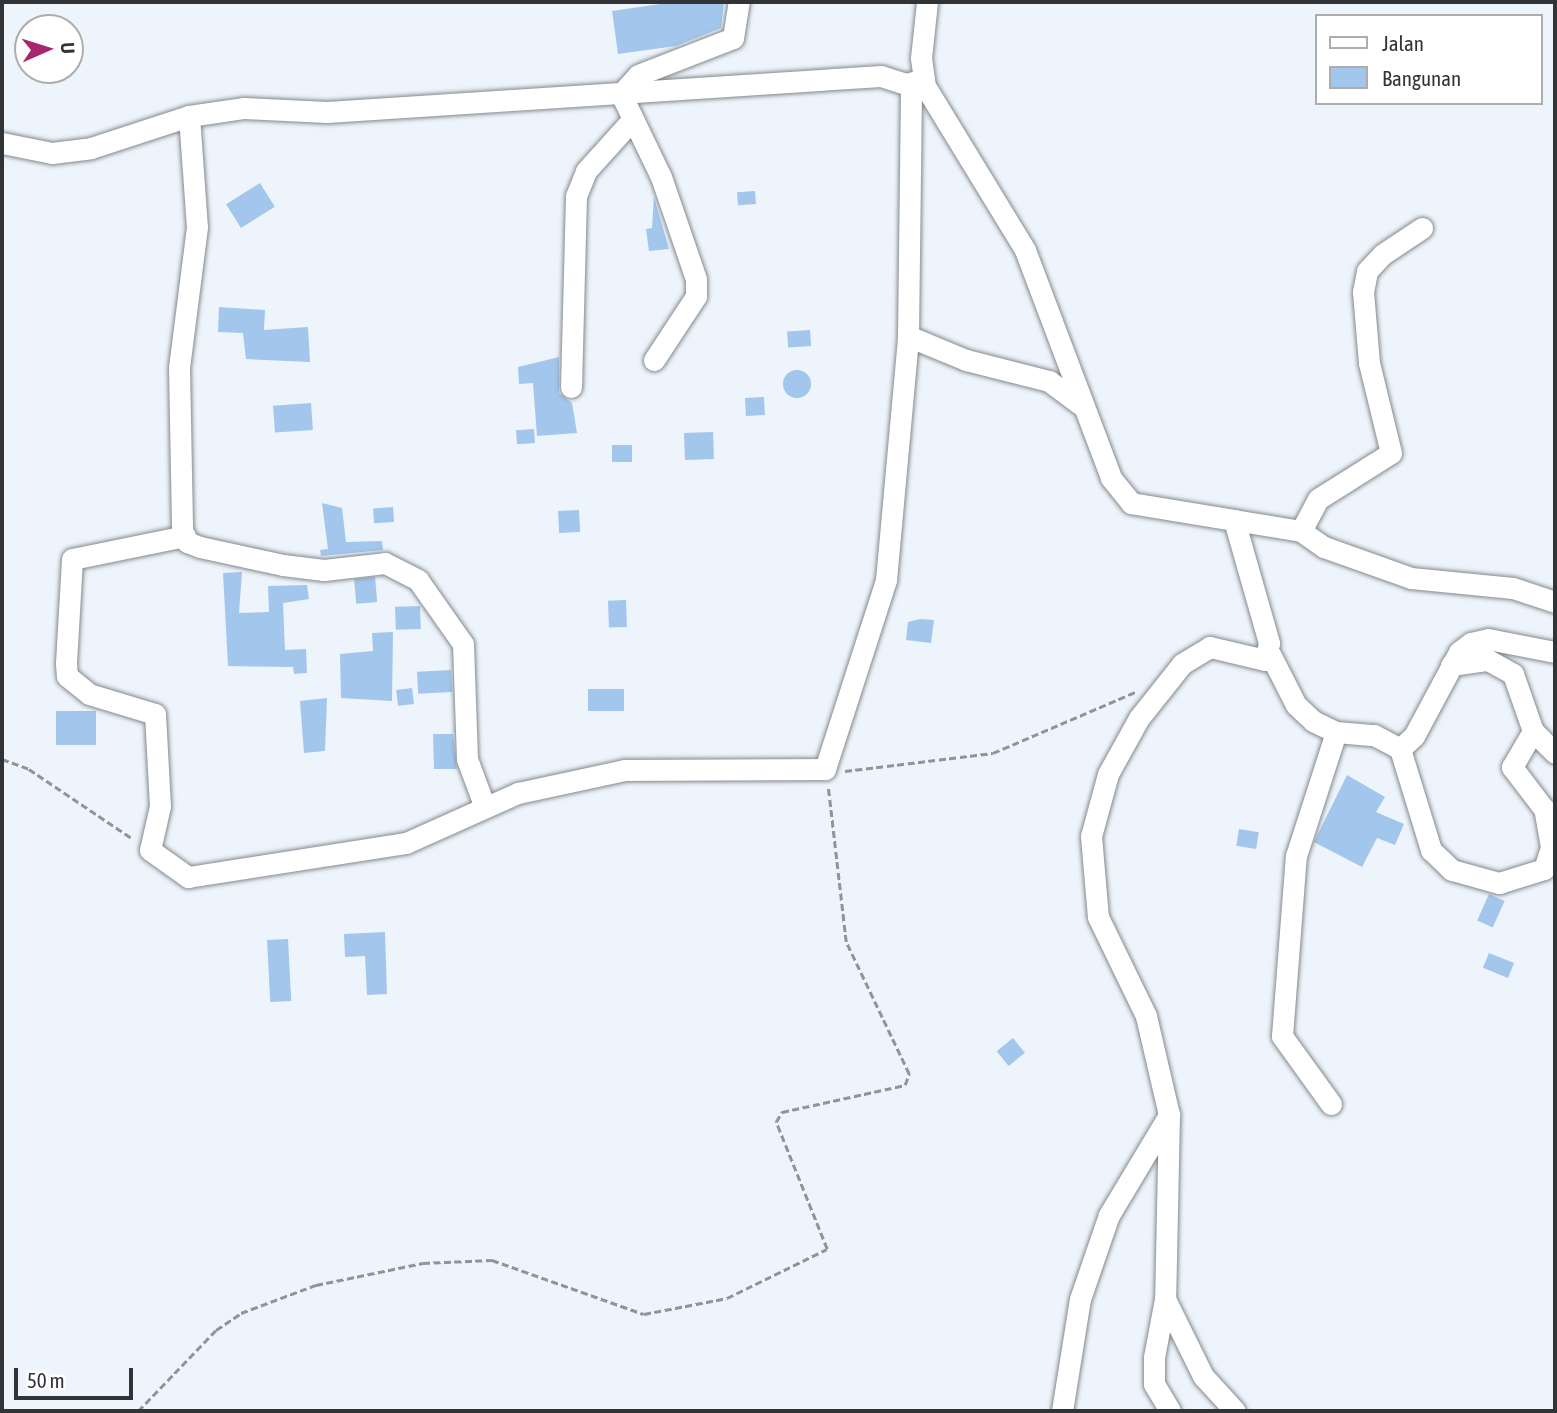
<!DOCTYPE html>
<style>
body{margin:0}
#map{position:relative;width:1557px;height:1413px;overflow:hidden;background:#eef4fb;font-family:"Asap Condensed",sans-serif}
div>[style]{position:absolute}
.building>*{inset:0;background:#a2c6ec;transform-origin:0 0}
.round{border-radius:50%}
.path>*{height:2.5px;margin-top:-1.25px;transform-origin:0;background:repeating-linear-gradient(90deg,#909499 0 7px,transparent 0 10.5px)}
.roads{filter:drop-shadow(0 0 2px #83898f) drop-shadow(0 0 2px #83898f)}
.minor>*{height:21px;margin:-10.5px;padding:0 10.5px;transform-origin:10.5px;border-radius:10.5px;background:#fff}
span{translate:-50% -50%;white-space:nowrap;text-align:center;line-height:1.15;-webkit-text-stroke:5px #fff;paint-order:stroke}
.frame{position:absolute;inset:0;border:4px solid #313336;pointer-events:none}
.legend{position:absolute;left:1315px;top:14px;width:228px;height:91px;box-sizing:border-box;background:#fff;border:2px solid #adadaf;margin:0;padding:9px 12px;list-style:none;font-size:21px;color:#313336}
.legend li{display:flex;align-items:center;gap:14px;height:35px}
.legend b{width:35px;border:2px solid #adadaf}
.north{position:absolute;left:14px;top:14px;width:70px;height:70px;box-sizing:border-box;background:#fff;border:2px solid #adadaf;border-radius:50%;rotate:87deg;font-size:19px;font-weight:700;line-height:28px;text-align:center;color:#313336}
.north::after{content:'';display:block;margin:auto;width:24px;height:32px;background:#a9256e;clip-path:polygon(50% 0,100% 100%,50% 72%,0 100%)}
.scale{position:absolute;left:14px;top:1368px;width:119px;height:32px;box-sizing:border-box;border:4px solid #313336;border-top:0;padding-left:9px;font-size:21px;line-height:24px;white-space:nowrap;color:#313336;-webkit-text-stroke:5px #fff;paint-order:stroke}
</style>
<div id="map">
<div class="building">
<div style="clip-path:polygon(674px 2px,724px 2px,721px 28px,676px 46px,618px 54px,612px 11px)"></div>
<div style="left:260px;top:183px;width:28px;height:40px;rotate:58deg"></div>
<div style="left:755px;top:191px;width:13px;height:18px;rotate:86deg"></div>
<div style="clip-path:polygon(654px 197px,669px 249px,649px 251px,646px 229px,652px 228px)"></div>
<div style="clip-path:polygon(219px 307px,265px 310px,264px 330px,308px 327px,310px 362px,246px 359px,243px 333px,218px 332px)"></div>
<div style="left:810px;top:330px;width:16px;height:23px;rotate:86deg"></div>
<div style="clip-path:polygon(559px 357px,559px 393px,572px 403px,577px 433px,537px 436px,533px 383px,519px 384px,518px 367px)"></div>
<div class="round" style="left:783px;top:370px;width:28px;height:28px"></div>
<div style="left:764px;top:397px;width:18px;height:19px;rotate:87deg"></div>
<div style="left:311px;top:403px;width:27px;height:38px;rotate:86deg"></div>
<div style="left:534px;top:429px;width:14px;height:18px;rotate:86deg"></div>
<div style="left:713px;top:432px;width:27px;height:29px;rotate:88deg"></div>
<div style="left:612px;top:445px;width:20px;height:17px"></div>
<div style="clip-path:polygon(322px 503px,342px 508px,346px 542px,382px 541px,383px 550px,321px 556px,320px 550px,328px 549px)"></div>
<div style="left:393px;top:507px;width:15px;height:20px;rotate:86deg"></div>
<div style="left:579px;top:510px;width:22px;height:21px;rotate:87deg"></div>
<div style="clip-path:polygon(242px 572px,239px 613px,269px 612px,268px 586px,307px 585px,309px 599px,283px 603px,285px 650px,306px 649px,307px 673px,294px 674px,293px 667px,228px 666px,223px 573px)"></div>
<div style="left:375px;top:577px;width:25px;height:21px;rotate:85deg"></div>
<div style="left:626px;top:600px;width:27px;height:18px;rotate:88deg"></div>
<div style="left:420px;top:606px;width:23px;height:25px;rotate:88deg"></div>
<div style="clip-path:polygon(920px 619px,934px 620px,931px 643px,906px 640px,908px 622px)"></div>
<div style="clip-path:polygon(393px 632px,392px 701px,341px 698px,340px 654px,373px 651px,372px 633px)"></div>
<div style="left:451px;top:670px;width:22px;height:34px;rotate:87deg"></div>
<div style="left:412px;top:688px;width:16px;height:16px;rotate:83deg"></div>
<div style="left:624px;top:689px;width:22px;height:36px;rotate:90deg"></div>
<div style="clip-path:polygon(327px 698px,325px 751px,304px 753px,300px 701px)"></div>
<div style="left:56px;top:711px;width:40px;height:34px"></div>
<div style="clip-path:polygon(433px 734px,453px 734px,457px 769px,434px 769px)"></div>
<div style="clip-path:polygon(1347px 775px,1385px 797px,1376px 812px,1404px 824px,1395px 845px,1377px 838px,1362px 867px,1314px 842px)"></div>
<div style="left:1239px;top:829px;width:20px;height:17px;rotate:9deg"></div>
<div style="left:1489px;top:894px;width:17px;height:29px;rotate:24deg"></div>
<div style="clip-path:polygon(385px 932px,387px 994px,367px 995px,365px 956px,345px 957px,344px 934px)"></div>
<div style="left:288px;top:939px;width:62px;height:21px;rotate:87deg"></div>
<div style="left:1489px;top:953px;width:27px;height:16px;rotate:22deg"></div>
<div style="left:1013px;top:1038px;width:19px;height:21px;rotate:51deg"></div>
</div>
<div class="path">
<div style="left:2px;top:759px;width:29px;rotate:20deg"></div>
<div style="left:29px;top:769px;width:125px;rotate:33.9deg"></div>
<div style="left:845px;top:771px;width:149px;rotate:-6.9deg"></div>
<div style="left:993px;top:753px;width:155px;rotate:-23.2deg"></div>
<div style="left:138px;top:1411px;width:112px;rotate:-46.1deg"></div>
<div style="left:216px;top:1330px;width:30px;rotate:-34deg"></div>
<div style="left:241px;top:1313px;width:80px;rotate:-20.5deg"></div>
<div style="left:316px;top:1285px;width:109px;rotate:-11.6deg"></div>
<div style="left:423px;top:1263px;width:69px;rotate:-2.5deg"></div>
<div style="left:492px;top:1260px;width:161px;rotate:19.6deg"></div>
<div style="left:644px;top:1314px;width:85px;rotate:-10.9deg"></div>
<div style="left:727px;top:1298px;width:111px;rotate:-26.1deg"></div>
<div style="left:827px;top:1249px;width:137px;rotate:-111.9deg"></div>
<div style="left:776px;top:1122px;width:12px;rotate:-59deg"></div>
<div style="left:782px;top:1112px;width:126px;rotate:-12.4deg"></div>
<div style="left:905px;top:1085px;width:12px;rotate:-70deg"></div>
<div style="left:909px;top:1074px;width:146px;rotate:-115.5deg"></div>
<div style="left:846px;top:942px;width:156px;rotate:-96.6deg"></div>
</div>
<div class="roads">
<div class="minor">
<div style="left:927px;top:2px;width:56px;rotate:96.1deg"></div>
<div style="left:921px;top:58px;width:28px;rotate:82deg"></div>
<div style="left:925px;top:86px;width:192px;rotate:58.6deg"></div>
<div style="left:1025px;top:250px;width:244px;rotate:69.3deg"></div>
<div style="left:1111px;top:478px;width:32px;rotate:51deg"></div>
<div style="left:1131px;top:503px;width:104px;rotate:9.4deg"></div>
<div style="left:1234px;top:520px;width:128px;rotate:74.1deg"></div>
<div style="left:1269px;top:643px;width:17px;rotate:103deg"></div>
<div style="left:1265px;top:660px;width:57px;rotate:-166.7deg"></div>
<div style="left:1210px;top:647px;width:33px;rotate:149deg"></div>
<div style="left:1182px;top:664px;width:69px;rotate:128.5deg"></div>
<div style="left:1139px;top:718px;width:64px;rotate:119deg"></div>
<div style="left:1108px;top:774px;width:64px;rotate:105.3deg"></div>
<div style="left:1091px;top:836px;width:81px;rotate:85.1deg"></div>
<div style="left:1098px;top:917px;width:110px;rotate:64.1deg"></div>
<div style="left:1146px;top:1016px;width:102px;rotate:76.9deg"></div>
<div style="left:1169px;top:1115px;width:184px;rotate:91.2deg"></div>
<div style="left:1165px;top:1299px;width:59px;rotate:100.7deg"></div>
<div style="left:1154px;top:1357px;width:27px;rotate:90deg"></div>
<div style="left:1154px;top:1384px;width:31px;rotate:59deg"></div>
<div style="left:189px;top:116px;width:111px;rotate:85.9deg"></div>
<div style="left:197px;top:227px;width:142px;rotate:97.3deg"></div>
<div style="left:179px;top:368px;width:162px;rotate:88.9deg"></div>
<div style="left:182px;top:530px;width:13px;rotate:67deg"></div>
<div style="left:187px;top:542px;width:14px;rotate:21deg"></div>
<div style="left:200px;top:547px;width:85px;rotate:12.2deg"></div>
<div style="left:283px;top:565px;width:41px;rotate:7deg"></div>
<div style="left:324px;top:570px;width:61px;rotate:-6.5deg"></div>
<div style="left:385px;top:563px;width:37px;rotate:27deg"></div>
<div style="left:418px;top:580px;width:78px;rotate:54.9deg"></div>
<div style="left:463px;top:644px;width:115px;rotate:88deg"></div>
<div style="left:467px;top:759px;width:49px;rotate:69.7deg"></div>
<div style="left:2px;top:143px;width:51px;rotate:11.3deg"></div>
<div style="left:52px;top:153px;width:39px;rotate:-7deg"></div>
<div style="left:91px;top:148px;width:103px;rotate:-18.1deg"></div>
<div style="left:189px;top:116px;width:56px;rotate:-8.3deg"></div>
<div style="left:244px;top:108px;width:83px;rotate:2.8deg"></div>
<div style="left:327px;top:112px;width:555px;rotate:-3.72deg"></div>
<div style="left:881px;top:76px;width:26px;rotate:18deg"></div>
<div style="left:906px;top:84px;width:18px;rotate:-16deg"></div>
<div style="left:908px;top:336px;width:63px;rotate:22.5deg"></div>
<div style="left:966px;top:360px;width:86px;rotate:14.2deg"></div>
<div style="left:1049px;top:381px;width:39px;rotate:37deg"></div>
<div style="left:654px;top:360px;width:77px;rotate:-56.7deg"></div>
<div style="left:696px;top:296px;width:17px;rotate:-90deg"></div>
<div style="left:696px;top:279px;width:108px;rotate:-108.9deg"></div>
<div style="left:661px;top:177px;width:92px;rotate:-115.7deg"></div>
<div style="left:621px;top:94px;width:25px;rotate:-48deg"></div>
<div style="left:638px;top:75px;width:102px;rotate:-21.3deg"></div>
<div style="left:733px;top:38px;width:36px;rotate:-81deg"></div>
<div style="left:571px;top:387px;width:191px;rotate:-88.5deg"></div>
<div style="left:576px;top:196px;width:27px;rotate:-68deg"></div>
<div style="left:586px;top:171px;width:67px;rotate:-48deg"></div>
<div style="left:1234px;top:520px;width:68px;rotate:9.3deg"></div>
<div style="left:1301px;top:531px;width:28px;rotate:35deg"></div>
<div style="left:1324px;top:547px;width:92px;rotate:19.6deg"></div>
<div style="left:1411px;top:578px;width:102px;rotate:5.6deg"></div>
<div style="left:1513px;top:588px;width:44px;rotate:18.4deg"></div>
<div style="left:1301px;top:531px;width:36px;rotate:-62deg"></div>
<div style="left:1318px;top:499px;width:86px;rotate:-32.2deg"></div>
<div style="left:1391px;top:453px;width:93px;rotate:-103.7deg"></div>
<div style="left:1369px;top:363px;width:71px;rotate:-94.8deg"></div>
<div style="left:1363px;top:292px;width:21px;rotate:-79deg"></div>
<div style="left:1367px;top:271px;width:23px;rotate:-47deg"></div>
<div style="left:1383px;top:254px;width:47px;rotate:-33.7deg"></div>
<div style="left:185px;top:536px;width:115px;rotate:168.5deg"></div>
<div style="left:72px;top:559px;width:104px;rotate:93.3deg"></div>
<div style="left:66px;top:663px;width:13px;rotate:86deg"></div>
<div style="left:67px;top:676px;width:28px;rotate:39deg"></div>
<div style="left:89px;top:694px;width:69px;rotate:16.9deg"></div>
<div style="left:155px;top:714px;width:92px;rotate:86.9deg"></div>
<div style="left:160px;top:806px;width:45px;rotate:102.8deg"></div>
<div style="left:150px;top:850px;width:47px;rotate:35.4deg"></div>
<div style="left:188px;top:877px;width:221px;rotate:-8.9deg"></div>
<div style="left:406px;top:843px;width:123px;rotate:-24.1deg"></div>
<div style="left:518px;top:793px;width:108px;rotate:-12.2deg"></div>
<div style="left:624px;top:770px;width:201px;rotate:-0.3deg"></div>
<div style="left:825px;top:769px;width:199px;rotate:-72.1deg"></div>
<div style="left:886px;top:580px;width:245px;rotate:-84.8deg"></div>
<div style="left:908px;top:336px;width:252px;rotate:-89.3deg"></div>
<div style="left:1270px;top:654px;width:57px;rotate:63deg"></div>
<div style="left:1296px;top:705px;width:23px;rotate:43deg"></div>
<div style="left:1313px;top:721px;width:25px;rotate:26deg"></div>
<div style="left:1336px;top:732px;width:38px;rotate:5deg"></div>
<div style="left:1374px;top:735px;width:30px;rotate:28deg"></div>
<div style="left:1400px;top:749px;width:106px;rotate:72.9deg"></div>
<div style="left:1431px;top:850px;width:29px;rotate:44deg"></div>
<div style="left:1452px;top:870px;width:49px;rotate:15.5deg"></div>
<div style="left:1499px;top:883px;width:47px;rotate:-17.3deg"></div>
<div style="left:1544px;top:869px;width:23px;rotate:-72deg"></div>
<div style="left:1551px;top:847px;width:39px;rotate:-100deg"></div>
<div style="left:1544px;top:809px;width:53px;rotate:-127.3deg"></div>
<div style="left:1512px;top:767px;width:42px;rotate:-59.7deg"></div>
<div style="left:1533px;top:731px;width:31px;rotate:45deg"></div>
<div style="left:1451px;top:665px;width:37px;rotate:-8deg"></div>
<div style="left:1488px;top:660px;width:29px;rotate:29deg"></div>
<div style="left:1513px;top:674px;width:60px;rotate:70.7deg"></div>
<div style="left:1400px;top:749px;width:19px;rotate:-43deg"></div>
<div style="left:1414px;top:736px;width:95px;rotate:-61.8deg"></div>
<div style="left:1459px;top:652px;width:15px;rotate:-37deg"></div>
<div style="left:1471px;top:643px;width:17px;rotate:-13deg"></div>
<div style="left:1488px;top:639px;width:68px;rotate:11deg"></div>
<div style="left:1331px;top:1104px;width:84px;rotate:-125.8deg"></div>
<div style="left:1282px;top:1036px;width:181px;rotate:-85.6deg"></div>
<div style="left:1296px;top:856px;width:130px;rotate:-72.1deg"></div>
<div style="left:1165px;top:1299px;width:86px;rotate:63.7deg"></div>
<div style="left:1203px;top:1376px;width:47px;rotate:47.6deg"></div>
<div style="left:1062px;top:1411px;width:113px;rotate:-80.9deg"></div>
<div style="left:1080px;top:1299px;width:89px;rotate:-71deg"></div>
<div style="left:1109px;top:1215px;width:117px;rotate:-59deg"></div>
</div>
</div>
<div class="frame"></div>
<ul class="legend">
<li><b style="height:9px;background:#fff"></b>Jalan</li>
<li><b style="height:19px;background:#a2c6ec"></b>Bangunan</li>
</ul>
<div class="north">U</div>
<div class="scale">50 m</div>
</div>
